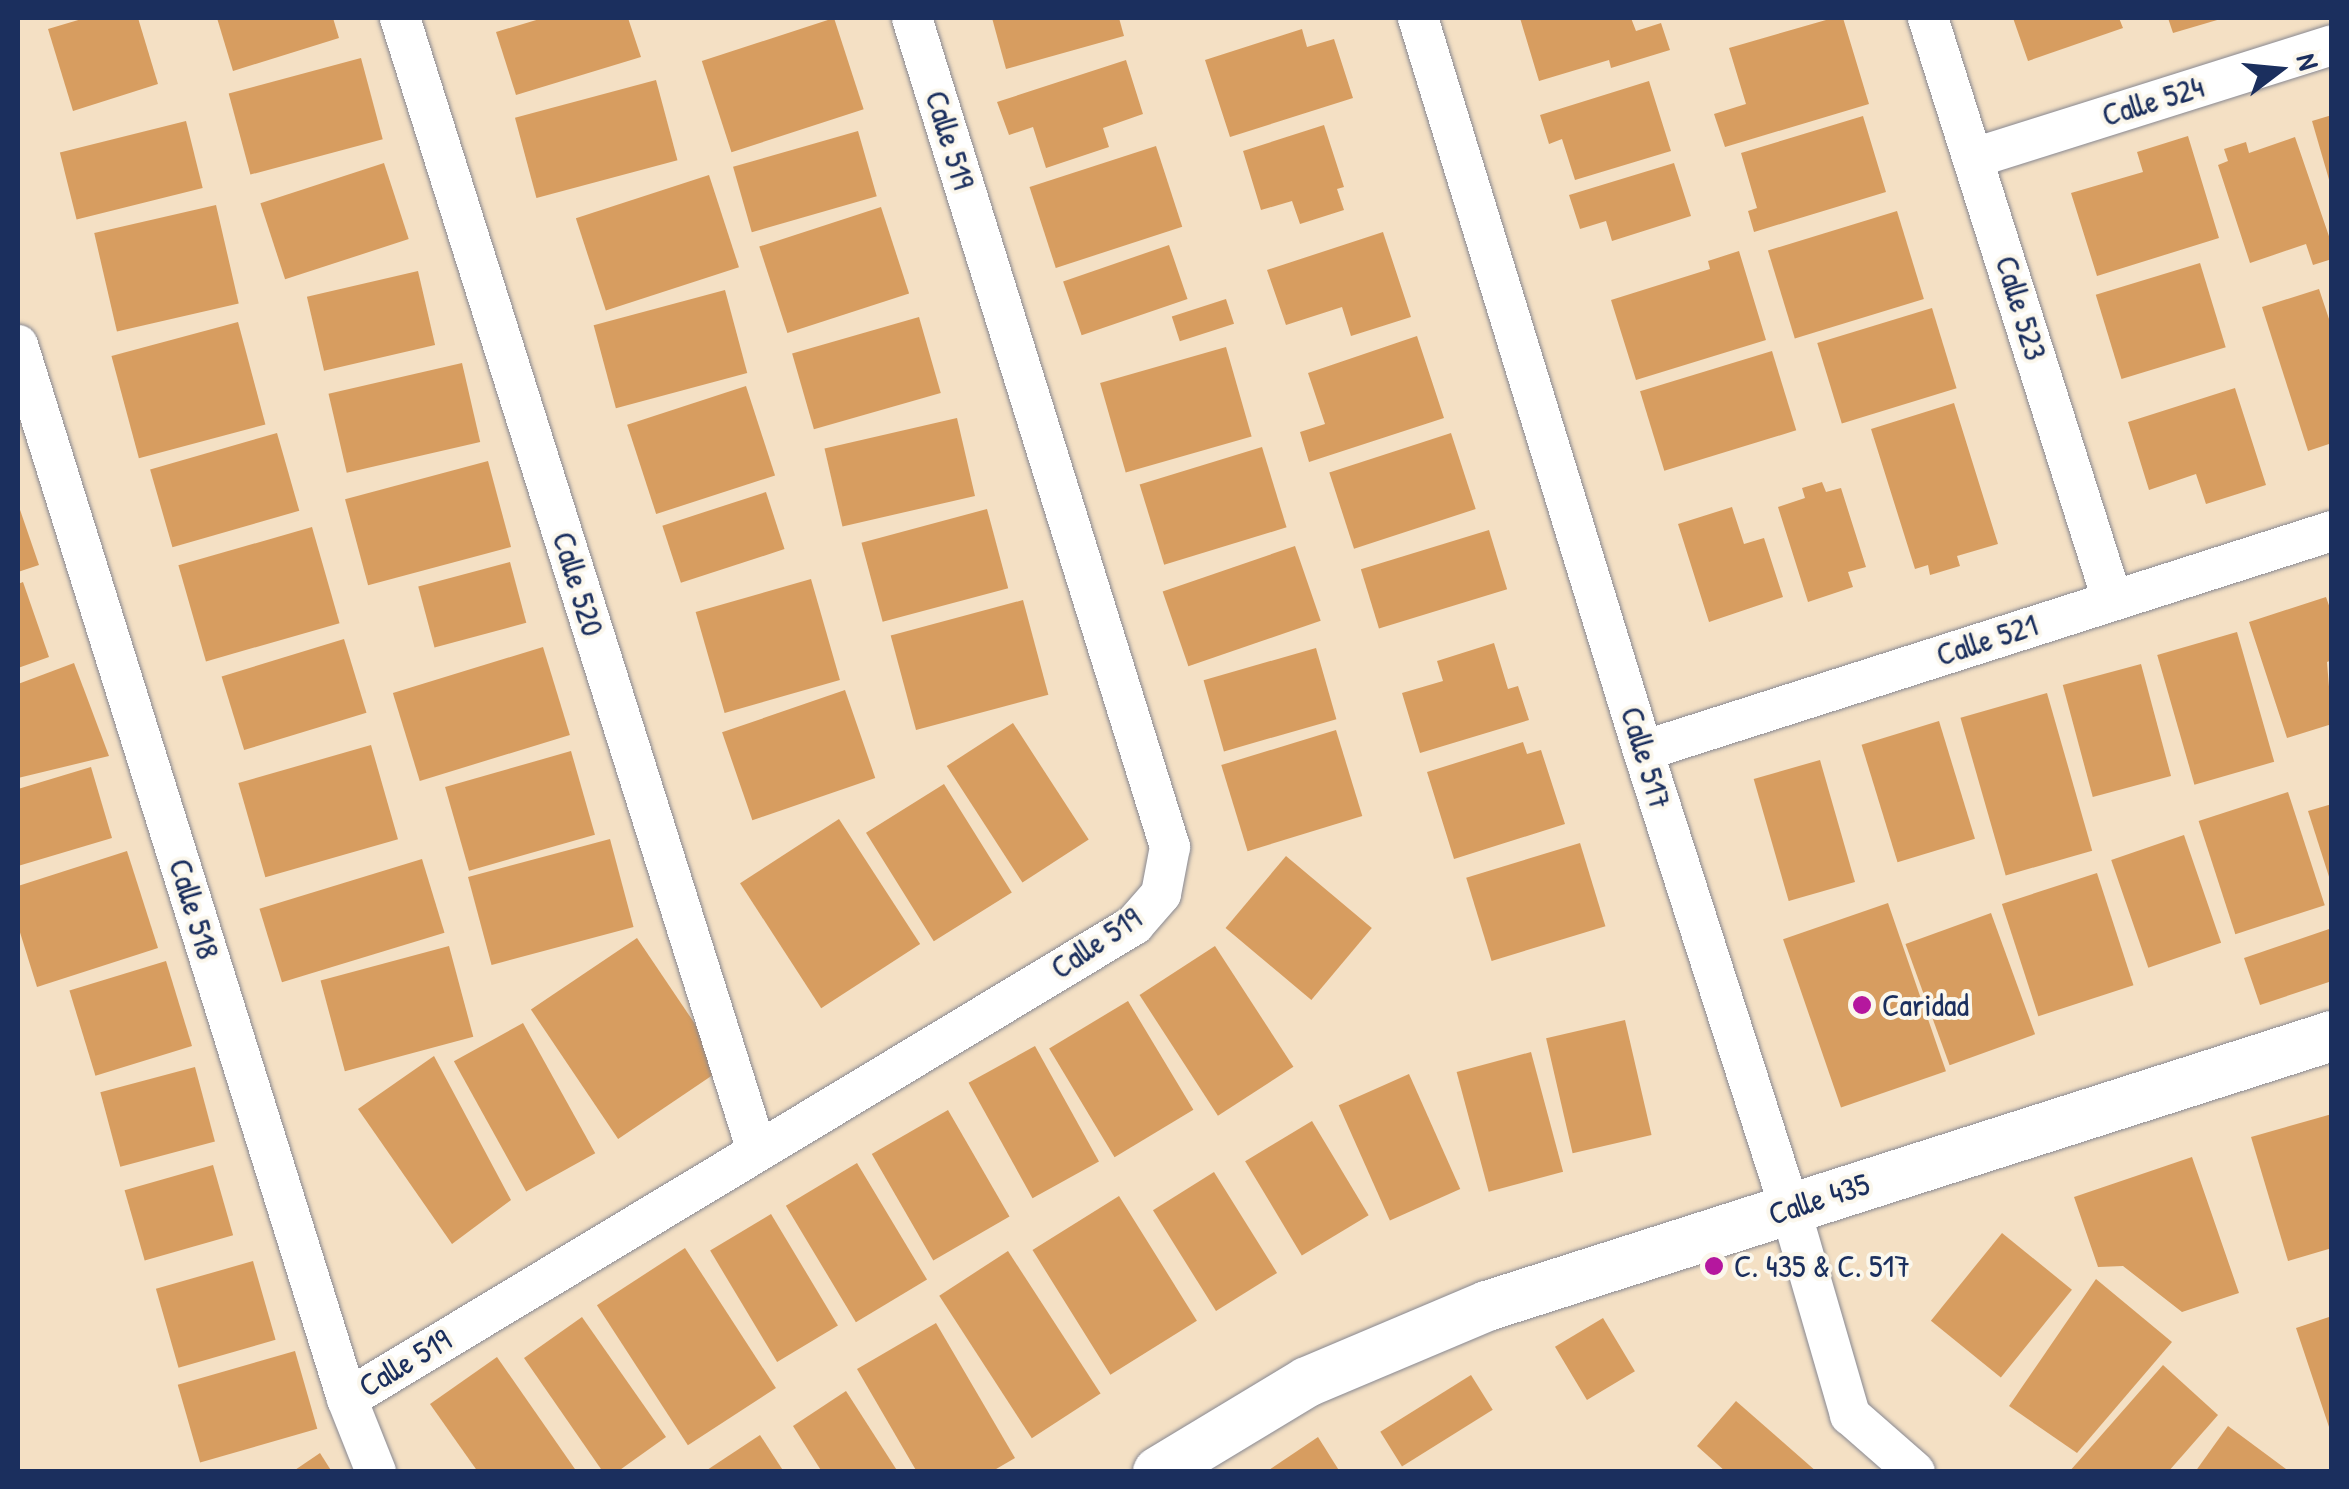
<!DOCTYPE html>
<style>
body{margin:0}
#map{position:relative;width:2349px;height:1489px;overflow:hidden;background:#f4e0c4;font-family:"Patrick Hand",sans-serif}
div>[style]{position:absolute}
.building>*{inset:0;background:#d79d60;transform-origin:0 0}
.roads{filter:drop-shadow(0 0 2px #888891) drop-shadow(0 0 2px #888891)}
.minor>*{height:40px;margin:-20px;padding:0 20px;transform-origin:20px;border-radius:20px;background:#fff}
.tertiary>*{height:50px;margin:-25px;padding:0 25px;transform-origin:25px;border-radius:25px;background:#fff}
.dots>*{width:28px;height:28px;translate:-50% -50%;box-sizing:border-box;border:5px solid #fbf7ec;border-radius:50%}
span{translate:-50% -50%;white-space:nowrap;text-align:center;line-height:1.15;-webkit-text-stroke:8px #fbf7ec;paint-order:stroke}
.street-label{font-size:32px;color:#1b2f5e}
.poi-label{font-size:32px;color:#1b2f5e}
.left{translate:0 -50%;text-align:left}
.frame{position:absolute;inset:0;border:20px solid #1b2f5e;pointer-events:none}
.north{position:absolute;left:2229px;top:20px;width:100px;height:100px;-webkit-text-stroke:8px #fbf7ec;paint-order:stroke;rotate:74deg;font-size:28px;font-weight:700;line-height:40px;text-align:center;color:#1b2f5e}
.north::after{content:'';display:block;margin:auto;width:35px;height:45px;background:#1b2f5e;clip-path:polygon(50% 0,100% 100%,50% 72%,0 100%)}
</style>
<div id="map">
<div class="building">
<div style="clip-path:polygon(85px 18px,138px 18px,158px 84px,73px 111px,48px 29px)"></div>
<div style="clip-path:polygon(217px 18px,333px 18px,339px 38px,233px 71px)"></div>
<div style="clip-path:polygon(543px 18px,628px 18px,641px 57px,516px 95px,496px 32px)"></div>
<div style="left:834px;top:18px;width:96px;height:139px;rotate:72deg"></div>
<div style="clip-path:polygon(992px 18px,1119px 18px,1124px 36px,1006px 69px)"></div>
<div style="clip-path:polygon(1520px 18px,1631px 18px,1636px 31px,1661px 23px,1670px 50px,1611px 68px,1609px 60px,1539px 81px)"></div>
<div style="clip-path:polygon(1833px 18px,1843px 18px,1869px 104px,1725px 147px,1714px 114px,1746px 104px,1729px 48px)"></div>
<div style="clip-path:polygon(2013px 18px,2119px 18px,2123px 28px,2028px 61px)"></div>
<div style="clip-path:polygon(2168px 18px,2224px 18px,2173px 33px)"></div>
<div style="clip-path:polygon(1302px 29px,1307px 47px,1334px 39px,1353px 98px,1230px 137px,1205px 60px)"></div>
<div style="left:361px;top:58px;width:84px;height:137px;rotate:75deg"></div>
<div style="clip-path:polygon(1126px 60px,1143px 114px,1103px 128px,1109px 147px,1046px 168px,1033px 127px,1009px 135px,997px 102px)"></div>
<div style="left:656px;top:80px;width:83px;height:146px;rotate:75deg"></div>
<div style="clip-path:polygon(1649px 81px,1671px 151px,1575px 180px,1562px 139px,1549px 144px,1540px 115px)"></div>
<div style="clip-path:polygon(2332px 115px,2332px 183px,2330px 183px,2312px 121px)"></div>
<div style="clip-path:polygon(1863px 116px,1886px 192px,1754px 232px,1748px 211px,1757px 208px,1741px 153px)"></div>
<div style="left:186px;top:121px;width:69px;height:130px;rotate:76deg"></div>
<div style="clip-path:polygon(1324px 125px,1344px 187px,1337px 189px,1344px 210px,1300px 224px,1292px 201px,1261px 210px,1243px 151px)"></div>
<div style="left:858px;top:131px;width:68px;height:130px;rotate:74deg"></div>
<div style="clip-path:polygon(2188px 136px,2219px 238px,2097px 276px,2071px 193px,2143px 172px,2137px 152px)"></div>
<div style="clip-path:polygon(2295px 137px,2332px 245px,2332px 259px,2313px 265px,2306px 244px,2250px 263px,2218px 165px,2228px 161px,2224px 149px,2246px 142px,2249px 153px)"></div>
<div style="left:1156px;top:146px;width:85px;height:133px;rotate:72deg"></div>
<div style="left:384px;top:163px;width:80px;height:130px;rotate:72deg"></div>
<div style="clip-path:polygon(1674px 163px,1691px 216px,1612px 241px,1606px 221px,1580px 229px,1569px 195px)"></div>
<div style="left:709px;top:175px;width:97px;height:140px;rotate:72deg"></div>
<div style="left:216px;top:205px;width:101px;height:125px;rotate:77deg"></div>
<div style="left:881px;top:207px;width:91px;height:128px;rotate:72deg"></div>
<div style="left:1897px;top:211px;width:92px;height:135px;rotate:73deg"></div>
<div style="clip-path:polygon(1383px 232px,1411px 317px,1351px 336px,1342px 307px,1286px 325px,1267px 270px)"></div>
<div style="left:1169px;top:245px;width:57px;height:112px;rotate:71deg"></div>
<div style="clip-path:polygon(1739px 251px,1766px 340px,1636px 380px,1611px 300px,1710px 269px,1708px 261px)"></div>
<div style="left:2200px;top:263px;width:88px;height:109px;rotate:73deg"></div>
<div style="left:418px;top:271px;width:76px;height:114px;rotate:77deg"></div>
<div style="clip-path:polygon(2319px 289px,2332px 328px,2332px 443px,2308px 451px,2262px 307px)"></div>
<div style="left:725px;top:290px;width:86px;height:136px;rotate:75deg"></div>
<div style="left:1226px;top:299px;width:26px;height:57px;rotate:72deg"></div>
<div style="left:1932px;top:308px;width:84px;height:120px;rotate:73deg"></div>
<div style="left:919px;top:317px;width:79px;height:132px;rotate:74deg"></div>
<div style="left:238px;top:322px;width:106px;height:131px;rotate:75deg"></div>
<div style="clip-path:polygon(1417px 336px,1444px 418px,1309px 462px,1300px 432px,1325px 424px,1308px 373px)"></div>
<div style="left:1226px;top:347px;width:93px;height:131px;rotate:74deg"></div>
<div style="left:1772px;top:351px;width:83px;height:138px;rotate:73deg"></div>
<div style="left:462px;top:363px;width:81px;height:137px;rotate:77deg"></div>
<div style="left:746px;top:386px;width:94px;height:125px;rotate:72deg"></div>
<div style="clip-path:polygon(2235px 388px,2266px 485px,2206px 504px,2196px 474px,2149px 490px,2128px 422px)"></div>
<div style="clip-path:polygon(1954px 403px,1998px 544px,1957px 556px,1960px 566px,1930px 575px,1928px 565px,1915px 569px,1871px 429px)"></div>
<div style="left:957px;top:418px;width:80px;height:136px;rotate:77deg"></div>
<div style="left:277px;top:433px;width:81px;height:132px;rotate:74deg"></div>
<div style="left:1451px;top:433px;width:80px;height:128px;rotate:72deg"></div>
<div style="left:1262px;top:447px;width:84px;height:128px;rotate:73deg"></div>
<div style="left:488px;top:461px;width:89px;height:148px;rotate:75deg"></div>
<div style="clip-path:polygon(1822px 482px,1826px 492px,1841px 488px,1866px 567px,1848px 572px,1853px 587px,1808px 602px,1778px 507px,1805px 498px,1802px 488px)"></div>
<div style="left:766px;top:492px;width:60px;height:109px;rotate:72deg"></div>
<div style="clip-path:polygon(18px 504px,39px 565px,18px 572px)"></div>
<div style="clip-path:polygon(1732px 507px,1744px 544px,1764px 538px,1783px 597px,1709px 622px,1678px 524px)"></div>
<div style="left:987px;top:509px;width:82px;height:130px;rotate:75deg"></div>
<div style="left:312px;top:527px;width:100px;height:139px;rotate:74deg"></div>
<div style="left:1489px;top:530px;width:62px;height:134px;rotate:73deg"></div>
<div style="left:1295px;top:546px;width:79px;height:140px;rotate:71deg"></div>
<div style="left:510px;top:562px;width:63px;height:95px;rotate:75deg"></div>
<div style="left:811px;top:579px;width:105px;height:120px;rotate:74deg"></div>
<div style="clip-path:polygon(23px 582px,49px 657px,18px 668px,18px 584px)"></div>
<div style="clip-path:polygon(2326px 597px,2332px 614px,2332px 660px,2327px 662px,2332px 724px,2287px 738px,2249px 622px)"></div>
<div style="left:1023px;top:600px;width:98px;height:137px;rotate:75deg"></div>
<div style="left:2237px;top:632px;width:135px;height:83px;rotate:74deg"></div>
<div style="left:344px;top:639px;width:77px;height:128px;rotate:73deg"></div>
<div style="clip-path:polygon(1494px 643px,1508px 689px,1518px 686px,1529px 720px,1420px 753px,1402px 693px,1443px 681px,1437px 661px)"></div>
<div style="left:543px;top:647px;width:92px;height:157px;rotate:73deg"></div>
<div style="left:1316px;top:648px;width:74px;height:117px;rotate:74deg"></div>
<div style="clip-path:polygon(74px 663px,109px 756px,18px 778px,18px 684px)"></div>
<div style="left:2141px;top:664px;width:116px;height:81px;rotate:75deg"></div>
<div style="left:845px;top:690px;width:93px;height:130px;rotate:71deg"></div>
<div style="left:2047px;top:693px;width:164px;height:90px;rotate:74deg"></div>
<div style="left:1939px;top:721px;width:123px;height:81px;rotate:73deg"></div>
<div style="left:1013px;top:723px;width:139px;height:79px;rotate:57deg"></div>
<div style="left:1336px;top:730px;width:90px;height:120px;rotate:73deg"></div>
<div style="clip-path:polygon(1523px 742px,1527px 754px,1541px 750px,1565px 824px,1454px 859px,1427px 772px)"></div>
<div style="left:371px;top:745px;width:98px;height:138px;rotate:74deg"></div>
<div style="left:571px;top:751px;width:87px;height:131px;rotate:74deg"></div>
<div style="left:1820px;top:760px;width:127px;height:69px;rotate:74deg"></div>
<div style="clip-path:polygon(91px 767px,112px 838px,18px 866px,18px 789px)"></div>
<div style="left:944px;top:784px;width:128px;height:92px;rotate:58deg"></div>
<div style="left:2288px;top:792px;width:119px;height:94px;rotate:72deg"></div>
<div style="clip-path:polygon(2332px 804px,2332px 883px,2331px 883px,2308px 811px)"></div>
<div style="left:839px;top:819px;width:149px;height:118px;rotate:57deg"></div>
<div style="left:2184px;top:835px;width:114px;height:77px;rotate:71deg"></div>
<div style="left:610px;top:839px;width:91px;height:147px;rotate:75deg"></div>
<div style="left:1580px;top:843px;width:87px;height:119px;rotate:73deg"></div>
<div style="clip-path:polygon(127px 851px,158px 948px,37px 987px,18px 926px,18px 886px)"></div>
<div style="left:1286px;top:856px;width:112px;height:94px;rotate:40deg"></div>
<div style="left:422px;top:859px;width:77px;height:170px;rotate:73deg"></div>
<div style="left:2097px;top:873px;width:118px;height:100px;rotate:72deg"></div>
<div style="left:1888px;top:903px;width:178px;height:111px;rotate:71deg"></div>
<div style="left:1991px;top:913px;width:129px;height:91px;rotate:70deg"></div>
<div style="clip-path:polygon(2332px 928px,2332px 981px,2260px 1005px,2244px 958px)"></div>
<div style="left:637px;top:938px;width:156px;height:128px;rotate:56deg"></div>
<div style="left:449px;top:946px;width:94px;height:133px;rotate:75deg"></div>
<div style="left:1215px;top:946px;width:144px;height:90px;rotate:57deg"></div>
<div style="left:166px;top:961px;width:89px;height:101px;rotate:73deg"></div>
<div style="left:1128px;top:1001px;width:127px;height:92px;rotate:59deg"></div>
<div style="left:1625px;top:1020px;width:118px;height:81px;rotate:77deg"></div>
<div style="left:523px;top:1023px;width:149px;height:79px;rotate:61deg"></div>
<div style="left:1035px;top:1046px;width:132px;height:76px;rotate:61deg"></div>
<div style="left:1531px;top:1052px;width:124px;height:77px;rotate:75deg"></div>
<div style="clip-path:polygon(434px 1056px,511px 1200px,452px 1244px,358px 1109px)"></div>
<div style="left:195px;top:1067px;width:77px;height:98px;rotate:75deg"></div>
<div style="left:1409px;top:1074px;width:126px;height:77px;rotate:66deg"></div>
<div style="left:948px;top:1110px;width:123px;height:88px;rotate:60deg"></div>
<div style="clip-path:polygon(2332px 1114px,2332px 1248px,2288px 1261px,2251px 1137px)"></div>
<div style="left:1312px;top:1121px;width:110px;height:78px;rotate:59deg"></div>
<div style="clip-path:polygon(2192px 1157px,2239px 1293px,2182px 1312px,2123px 1266px,2098px 1267px,2074px 1197px)"></div>
<div style="left:857px;top:1163px;width:136px;height:83px;rotate:59deg"></div>
<div style="left:213px;top:1165px;width:73px;height:92px;rotate:74deg"></div>
<div style="left:1214px;top:1172px;width:119px;height:72px;rotate:58deg"></div>
<div style="left:1119px;top:1196px;width:147px;height:102px;rotate:58deg"></div>
<div style="left:771px;top:1214px;width:130px;height:71px;rotate:59deg"></div>
<div style="left:2002px;top:1233px;width:90px;height:113px;rotate:39deg"></div>
<div style="left:685px;top:1248px;width:167px;height:105px;rotate:57deg"></div>
<div style="left:1008px;top:1251px;width:170px;height:82px;rotate:57deg"></div>
<div style="left:253px;top:1261px;width:82px;height:101px;rotate:74deg"></div>
<div style="clip-path:polygon(2096px 1279px,2172px 1342px,2077px 1453px,2009px 1406px)"></div>
<div style="clip-path:polygon(2332px 1316px,2332px 1433px,2331px 1433px,2296px 1328px)"></div>
<div style="clip-path:polygon(582px 1317px,666px 1437px,617px 1472px,603px 1472px,524px 1358px)"></div>
<div style="left:1603px;top:1318px;width:62px;height:56px;rotate:59deg"></div>
<div style="clip-path:polygon(936px 1323px,1015px 1458px,991px 1472px,917px 1472px,857px 1369px)"></div>
<div style="left:295px;top:1351px;width:81px;height:122px;rotate:74deg"></div>
<div style="clip-path:polygon(497px 1357px,577px 1472px,478px 1472px,430px 1404px)"></div>
<div style="clip-path:polygon(2163px 1365px,2218px 1415px,2168px 1472px,2069px 1472px)"></div>
<div style="left:1471px;top:1375px;width:41px;height:107px;rotate:58deg"></div>
<div style="clip-path:polygon(846px 1391px,898px 1472px,822px 1472px,793px 1426px)"></div>
<div style="clip-path:polygon(1736px 1401px,1817px 1472px,1726px 1472px,1697px 1446px)"></div>
<div style="clip-path:polygon(2228px 1426px,2290px 1472px,2195px 1472px)"></div>
<div style="clip-path:polygon(760px 1435px,784px 1472px,704px 1472px)"></div>
<div style="clip-path:polygon(1318px 1437px,1340px 1472px,1266px 1472px)"></div>
<div style="clip-path:polygon(320px 1453px,332px 1472px,292px 1472px)"></div>
</div>
<div class="roads">
<div class="minor">
<div style="left:400px;top:18px;width:1188px;rotate:72.51deg"></div>
<div style="left:1418px;top:18px;width:767px;rotate:72.94deg"></div>
<div style="left:1643px;top:751px;width:480px;rotate:72.2deg"></div>
<div style="left:1790px;top:1208px;width:216px;rotate:73.8deg"></div>
<div style="left:1850px;top:1415px;width:86px;rotate:41.2deg"></div>
<div style="left:1928px;top:18px;width:609px;rotate:72.43deg"></div>
<div style="left:1974px;top:158px;width:375px;rotate:-17.5deg"></div>
<div style="left:18px;top:345px;width:1104px;rotate:72.66deg"></div>
<div style="left:347px;top:1399px;width:79px;rotate:68.3deg"></div>
<div style="left:1643px;top:751px;width:723px;rotate:-17.71deg"></div>
<div style="left:347px;top:1399px;width:919px;rotate:-31.06deg"></div>
<div style="left:1134px;top:925px;width:41px;rotate:-48.9deg"></div>
<div style="left:1161px;top:894px;width:48px;rotate:-79.2deg"></div>
<div style="left:1170px;top:847px;width:868px;rotate:-107.29deg"></div>
</div>
<div class="tertiary">
<div style="left:1158px;top:1472px;width:174px;rotate:-31.1deg"></div>
<div style="left:1307px;top:1382px;width:195px;rotate:-22.9deg"></div>
<div style="left:1487px;top:1306px;width:887px;rotate:-17.72deg"></div>
</div>
</div>
<div class="dots">
<div style="left:1862px;top:1005px;background:#b5179e"></div>
<div style="left:1714px;top:1266px;background:#b5179e"></div>
</div>
<div class="street-label">
<span style="left:2153px;top:101px;rotate:-17deg">Calle 524</span>
<span style="left:950px;top:140px;rotate:73deg">Calle 519</span>
<span style="left:2021px;top:308px;rotate:73deg">Calle 523</span>
<span style="left:578px;top:584px;rotate:73deg">Calle 520</span>
<span style="left:1987px;top:640px;rotate:-18deg">Calle 521</span>
<span style="left:1646px;top:758px;rotate:73deg">Calle 517</span>
<span style="left:194px;top:909px;rotate:73deg">Calle 518</span>
<span style="left:1096px;top:943px;rotate:-34deg">Calle 519</span>
<span style="left:1819px;top:1199px;rotate:-18deg">Calle 435</span>
<span style="left:405px;top:1363px;rotate:-31deg">Calle 519</span>
</div>
<div class="poi-label">
<span class="left" style="left:1882px;top:1005px">Caridad</span>
<span class="left" style="left:1734px;top:1266px">C. 435 &amp; C. 517</span>
</div>
<div class="frame"></div>
<div class="north">N</div>
</div>
